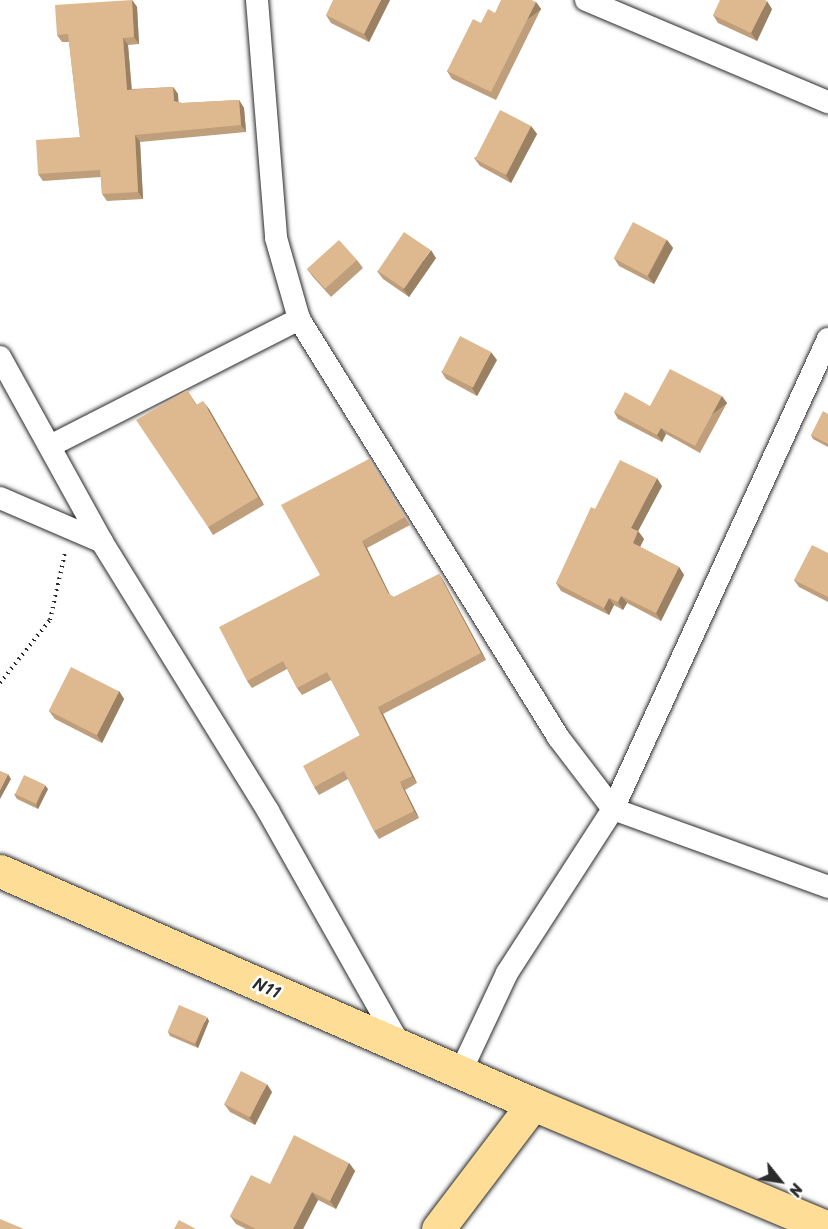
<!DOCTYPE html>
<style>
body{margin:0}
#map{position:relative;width:828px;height:1229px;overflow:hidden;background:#fff;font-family:Sriracha,sans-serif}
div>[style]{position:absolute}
.path>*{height:4px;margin-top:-2px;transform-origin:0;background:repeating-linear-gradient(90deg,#2b2b2b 0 1.5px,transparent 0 6px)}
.roads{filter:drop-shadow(0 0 2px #2b2b2b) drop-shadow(0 0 2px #2b2b2b)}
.minor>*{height:22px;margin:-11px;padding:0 11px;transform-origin:11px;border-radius:11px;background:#fff}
.primary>*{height:33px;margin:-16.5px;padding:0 16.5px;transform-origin:16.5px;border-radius:16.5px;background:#fedd96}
.trunk>*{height:33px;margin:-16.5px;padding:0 16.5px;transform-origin:16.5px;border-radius:16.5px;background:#fedd96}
.wall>*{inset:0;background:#bf9e7b}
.shaded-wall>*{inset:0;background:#9b8164;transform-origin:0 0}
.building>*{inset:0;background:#deb88f;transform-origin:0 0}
span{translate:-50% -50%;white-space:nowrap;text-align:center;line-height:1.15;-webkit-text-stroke:5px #fff;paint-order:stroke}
.street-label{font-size:18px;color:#2b2b2b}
.north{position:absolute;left:750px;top:1151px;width:60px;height:60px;-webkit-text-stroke:4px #fff;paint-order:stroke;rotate:120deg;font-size:16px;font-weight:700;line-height:24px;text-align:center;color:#2b2b2b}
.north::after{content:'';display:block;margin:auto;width:21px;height:27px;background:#2b2b2b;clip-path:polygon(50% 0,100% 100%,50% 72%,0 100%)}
</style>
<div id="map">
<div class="path">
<div style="left:0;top:683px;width:80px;rotate:-51.6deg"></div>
<div style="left:50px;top:620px;width:69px;rotate:-77.4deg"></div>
</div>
<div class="roads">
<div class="minor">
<div style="left:257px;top:0;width:239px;rotate:85.4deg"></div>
<div style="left:276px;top:238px;width:84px;rotate:74.1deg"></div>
<div style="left:299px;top:319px;width:492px;rotate:58.2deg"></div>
<div style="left:558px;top:737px;width:91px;rotate:52.6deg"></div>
<div style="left:613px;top:809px;width:229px;rotate:19.9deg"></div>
<div style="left:586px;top:0;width:263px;rotate:22.9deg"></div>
<div style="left:0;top:357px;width:211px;rotate:61.1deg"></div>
<div style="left:102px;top:542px;width:316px;rotate:58.3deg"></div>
<div style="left:268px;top:811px;width:271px;rotate:60.6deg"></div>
<div style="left:50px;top:446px;width:280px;rotate:-27deg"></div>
<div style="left:0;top:498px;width:111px;rotate:23.3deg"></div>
<div style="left:460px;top:1073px;width:110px;rotate:-64.8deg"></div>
<div style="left:507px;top:973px;width:195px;rotate:-57.1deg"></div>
<div style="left:613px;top:809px;width:517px;rotate:-65.42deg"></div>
</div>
<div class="primary">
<div style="left:0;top:871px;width:582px;rotate:23.61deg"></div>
</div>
<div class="trunk">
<div style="left:438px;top:1229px;width:157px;rotate:-52.8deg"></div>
<div style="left:533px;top:1104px;width:320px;rotate:22.8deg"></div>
</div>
</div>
<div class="wall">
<div style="clip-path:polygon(132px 0,137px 7px,139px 44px,128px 45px,132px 89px,173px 87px,178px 94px,178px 102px,182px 103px,239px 100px,244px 108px,246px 132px,140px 142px,143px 199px,107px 201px,102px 194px,101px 177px,43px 181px,38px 174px,80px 137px,69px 42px,62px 42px,57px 35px)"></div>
<div style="clip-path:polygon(390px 0,369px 42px,331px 23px,326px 15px)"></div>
<div style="clip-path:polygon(536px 2px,541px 9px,496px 100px,452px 79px,447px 71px,481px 23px,495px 13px)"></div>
<div style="clip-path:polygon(772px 9px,757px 41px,718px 23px,713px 15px)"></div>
<div style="clip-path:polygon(531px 126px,537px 134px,511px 183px,480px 166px,474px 158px)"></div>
<div style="clip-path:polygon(667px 240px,673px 248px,654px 284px,619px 266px,614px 258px)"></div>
<div style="clip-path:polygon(436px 258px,409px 297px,383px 279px,377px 271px)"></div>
<div style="clip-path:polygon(357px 260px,363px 268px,331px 297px,313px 277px,307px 269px)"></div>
<div style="clip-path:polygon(497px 360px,477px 396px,446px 379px,441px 371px)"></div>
<div style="clip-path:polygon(187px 390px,197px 405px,209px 409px,264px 505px,213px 535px,208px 527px)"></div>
<div style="clip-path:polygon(727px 403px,700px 453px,666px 434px,662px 442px,618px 419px,614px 412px,650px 406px)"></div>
<div style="clip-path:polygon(828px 414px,828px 447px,813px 439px,811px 435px)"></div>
<div style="clip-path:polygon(369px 459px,410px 525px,367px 548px,390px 595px,394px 597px,439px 574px,444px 582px,486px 660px,383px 714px,417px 783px,405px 790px,419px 818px,379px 839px,374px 831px,348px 779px,319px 795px,314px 787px,360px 735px,331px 680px,302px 695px,297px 688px,287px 669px,252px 688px,247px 681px,320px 575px)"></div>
<div style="clip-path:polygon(662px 486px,638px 531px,644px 539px,640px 547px,679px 567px,684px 575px,661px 621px,627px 603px,623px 610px,614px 605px,609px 615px,561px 591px,556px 583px,595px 509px)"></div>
<div style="clip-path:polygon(828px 553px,828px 602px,799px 587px,794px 580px)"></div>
<div style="clip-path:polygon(119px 691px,124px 699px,102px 743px,55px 719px,49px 711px)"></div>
<div style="clip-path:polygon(48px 789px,38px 809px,17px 799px,14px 794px)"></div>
<div style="clip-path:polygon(209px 1021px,198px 1048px,170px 1036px,168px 1032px)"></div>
<div style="clip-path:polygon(272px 1092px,255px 1125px,230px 1112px,224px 1104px)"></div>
<div style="clip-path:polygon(349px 1163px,355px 1171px,336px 1209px,318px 1200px,303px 1229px,246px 1229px,236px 1224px,230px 1216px,270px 1184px)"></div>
</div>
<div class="shaded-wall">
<div style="clip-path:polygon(132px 0,137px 7px,139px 44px,134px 37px)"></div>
<div style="clip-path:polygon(381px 0,390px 0,369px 42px,364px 34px)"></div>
<div style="clip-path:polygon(767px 1px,772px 9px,757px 41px,751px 33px)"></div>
<div style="left:536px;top:2px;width:9px;height:101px;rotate:54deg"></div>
<div style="clip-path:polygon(123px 38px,128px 45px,132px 97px,127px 90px)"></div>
<div style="clip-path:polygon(173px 87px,178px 94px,179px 108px,174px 101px)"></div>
<div style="clip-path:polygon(239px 100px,244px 108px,246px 132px,241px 125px)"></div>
<div style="clip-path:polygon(531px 126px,537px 134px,511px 183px,505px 174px)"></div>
<div style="clip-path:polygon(135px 135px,140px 142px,143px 199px,138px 192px)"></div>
<div style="clip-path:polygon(667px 240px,673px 248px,654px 284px,648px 276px)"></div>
<div style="clip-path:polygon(431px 250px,436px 258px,409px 297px,403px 289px)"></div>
<div style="clip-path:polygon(491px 352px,497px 360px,477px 396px,472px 388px)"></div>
<div style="left:722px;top:396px;width:9px;height:57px;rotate:54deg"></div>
<div style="clip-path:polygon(203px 401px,209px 409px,264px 505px,258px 497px)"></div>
<div style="clip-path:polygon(661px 428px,666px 434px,662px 442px,657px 435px)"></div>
<div style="clip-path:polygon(657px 478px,662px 486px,636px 535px,631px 528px)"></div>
<div style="clip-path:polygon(638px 531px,644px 539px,638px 551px,633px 543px)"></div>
<div style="clip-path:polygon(362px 541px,367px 548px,393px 601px,388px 593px)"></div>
<div style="clip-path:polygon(679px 567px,684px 575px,661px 621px,656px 613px)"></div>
<div style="clip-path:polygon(439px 574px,444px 582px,486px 660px,481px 653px)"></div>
<div style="clip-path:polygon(621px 596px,627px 603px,623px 610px,618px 602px)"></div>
<div style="clip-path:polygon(609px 598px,614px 605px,609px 615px,604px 608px)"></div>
<div style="clip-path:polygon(119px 691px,124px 699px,102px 743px,97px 735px)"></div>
<div style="clip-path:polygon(378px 707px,383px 714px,417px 783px,412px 776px)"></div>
<div style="clip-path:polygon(8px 774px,11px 779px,0 799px,0 790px)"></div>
<div style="clip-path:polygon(400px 782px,405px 790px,419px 818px,414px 811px)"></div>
<div style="clip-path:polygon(45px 785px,48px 789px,38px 809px,36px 805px)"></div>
<div style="clip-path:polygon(207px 1017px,209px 1021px,198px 1048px,195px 1044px)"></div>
<div style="clip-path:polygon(267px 1084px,272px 1092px,255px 1125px,249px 1117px)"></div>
<div style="clip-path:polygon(349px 1163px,355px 1171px,336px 1209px,330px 1201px)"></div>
<div style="clip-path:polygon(312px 1192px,318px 1200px,303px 1229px,293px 1229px)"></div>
</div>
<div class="building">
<div style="clip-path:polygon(132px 0,134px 37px,123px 38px,127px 90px,173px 87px,174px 101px,182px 103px,239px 100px,241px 125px,135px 135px,138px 192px,102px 194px,100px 170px,38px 174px,36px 140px,80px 137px,68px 34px,57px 35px,55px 5px)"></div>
<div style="clip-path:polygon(333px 0,381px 0,364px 34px,326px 15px)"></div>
<div style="clip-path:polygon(501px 0,532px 0,536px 2px,491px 92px,447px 71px,473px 19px,481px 23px,488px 9px,495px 13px)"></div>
<div style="clip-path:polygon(720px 0,765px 0,767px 1px,751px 33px,713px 15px)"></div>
<div style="left:500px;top:110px;width:35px;height:55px;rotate:27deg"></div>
<div style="left:633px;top:222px;width:38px;height:41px;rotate:28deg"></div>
<div style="left:404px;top:232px;width:32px;height:47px;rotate:34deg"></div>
<div style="left:339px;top:240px;width:27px;height:43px;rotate:48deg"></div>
<div style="left:460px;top:336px;width:35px;height:40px;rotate:27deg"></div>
<div style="clip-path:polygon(670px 369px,722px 396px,695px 446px,661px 428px,657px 435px,614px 412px,625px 392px,650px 406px)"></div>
<div style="clip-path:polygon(187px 390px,196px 405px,203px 401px,258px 497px,208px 527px,136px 420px)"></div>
<div style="clip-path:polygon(823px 411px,828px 414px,828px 444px,811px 435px)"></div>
<div style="clip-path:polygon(369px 459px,405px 517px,362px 541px,388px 593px,394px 597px,439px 574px,481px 653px,378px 707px,412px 776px,400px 782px,414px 811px,374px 831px,344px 771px,314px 787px,303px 766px,360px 735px,327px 672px,297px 688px,283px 661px,247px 681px,219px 627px,320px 575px,281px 505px)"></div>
<div style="clip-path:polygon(620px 460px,657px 478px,631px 528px,638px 531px,633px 543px,679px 567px,656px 613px,621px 596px,618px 602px,609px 598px,604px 608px,556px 583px,591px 507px,595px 509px)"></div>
<div style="clip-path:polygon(812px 545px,828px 553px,828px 597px,794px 580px)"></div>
<div style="left:71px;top:667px;width:54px;height:49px;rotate:27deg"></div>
<div style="clip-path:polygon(0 771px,8px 774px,0 790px)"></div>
<div style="left:24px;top:775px;width:23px;height:21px;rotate:25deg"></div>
<div style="left:179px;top:1005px;width:30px;height:29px;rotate:23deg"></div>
<div style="left:241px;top:1071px;width:29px;height:37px;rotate:27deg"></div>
<div style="clip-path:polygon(294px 1135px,349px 1163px,330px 1201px,312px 1192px,293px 1229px,256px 1229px,230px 1216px,251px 1175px,270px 1184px)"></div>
<div style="clip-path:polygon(0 1219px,24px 1229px,0 1229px)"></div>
<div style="clip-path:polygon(179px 1220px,196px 1229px,174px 1229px)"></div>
</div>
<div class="street-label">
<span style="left:267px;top:988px;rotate:24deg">N11</span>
</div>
<div class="north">N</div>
</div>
